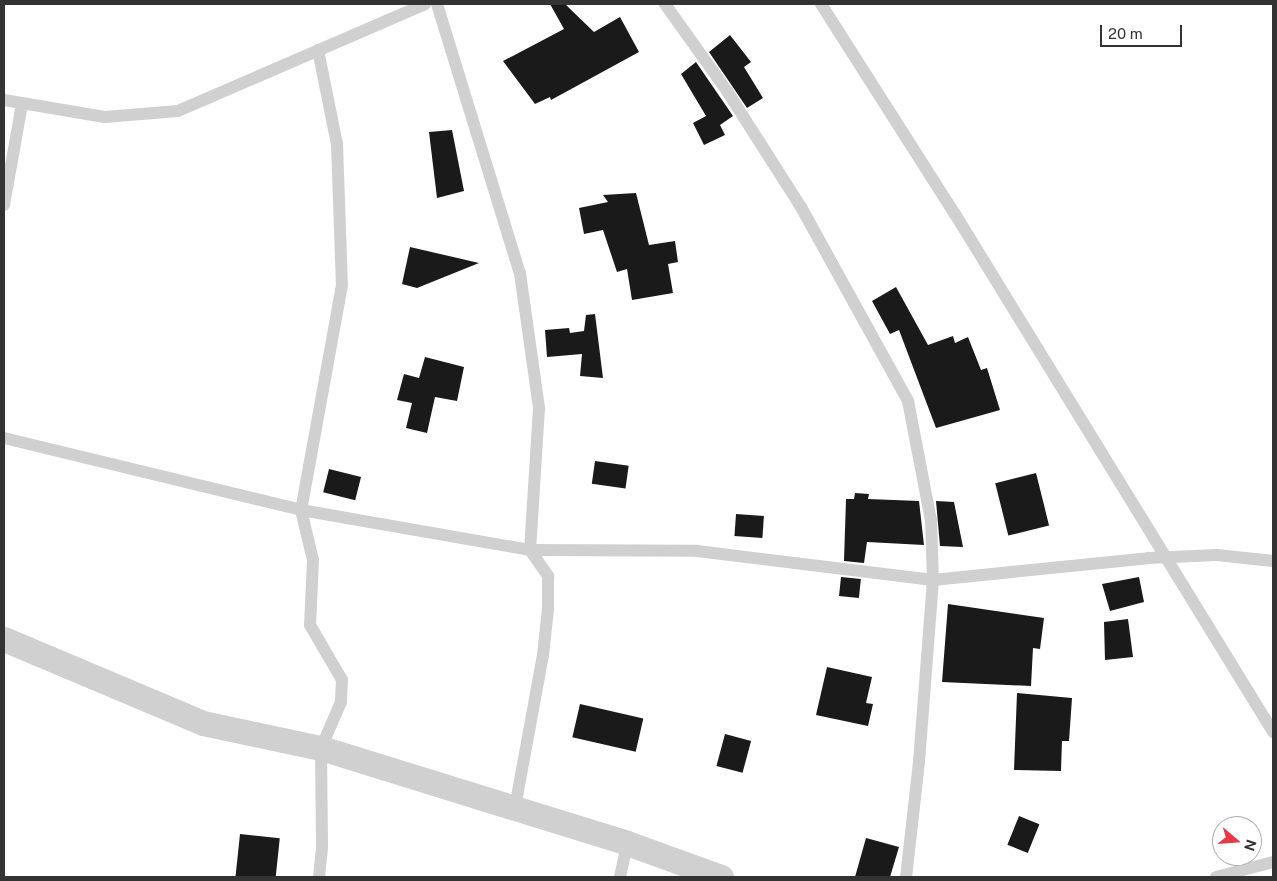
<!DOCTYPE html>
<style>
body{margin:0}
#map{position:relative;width:1277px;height:881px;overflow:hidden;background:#fff;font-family:"Public Sans",sans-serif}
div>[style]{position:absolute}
.building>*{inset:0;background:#1a1a1a;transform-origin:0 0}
.lane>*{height:12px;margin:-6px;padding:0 6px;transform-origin:6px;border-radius:6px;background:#d0d0d0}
.street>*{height:25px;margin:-12.5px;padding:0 12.5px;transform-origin:12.5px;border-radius:12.5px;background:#d0d0d0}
span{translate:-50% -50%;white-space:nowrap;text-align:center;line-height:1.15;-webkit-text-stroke:5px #fff;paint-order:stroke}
.frame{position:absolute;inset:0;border:5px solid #333;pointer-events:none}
.north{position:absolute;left:1212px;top:816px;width:50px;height:50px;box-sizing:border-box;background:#fff;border:1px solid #adadad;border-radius:50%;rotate:108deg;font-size:14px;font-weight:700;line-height:20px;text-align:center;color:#333}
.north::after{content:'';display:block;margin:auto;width:18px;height:22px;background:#e63946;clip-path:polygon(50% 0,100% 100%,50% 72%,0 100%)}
.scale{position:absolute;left:1100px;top:25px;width:82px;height:22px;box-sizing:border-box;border:2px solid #333;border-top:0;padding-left:6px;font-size:15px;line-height:18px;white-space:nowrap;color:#333;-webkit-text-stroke:4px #fff;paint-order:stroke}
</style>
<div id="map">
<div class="building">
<div style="clip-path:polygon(550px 4px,565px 4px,594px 32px,620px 17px,639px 52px,551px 100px,550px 97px,535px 104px,503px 61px,564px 29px)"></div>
<div style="clip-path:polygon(730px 35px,751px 62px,744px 67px,763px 98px,747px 108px,709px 52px)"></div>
<div style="clip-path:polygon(696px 62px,733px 116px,720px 125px,725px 135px,704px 145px,693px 123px,706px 116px,681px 74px)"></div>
<div style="clip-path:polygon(452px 130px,464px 191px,437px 198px,429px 132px)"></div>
<div style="clip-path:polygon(636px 193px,649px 245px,675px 241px,678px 262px,668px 264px,673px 293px,632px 300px,627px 269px,617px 272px,603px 230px,584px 234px,579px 208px,608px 202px,603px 195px)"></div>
<div style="clip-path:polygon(410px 247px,479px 263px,417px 288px,402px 284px)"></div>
<div style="clip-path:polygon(896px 287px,928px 345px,953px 336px,955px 343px,968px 337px,981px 370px,987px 368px,1000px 410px,936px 428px,899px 330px,890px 334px,872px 301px)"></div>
<div style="clip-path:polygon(595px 314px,603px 378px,580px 376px,582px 354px,547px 357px,545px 330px,569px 328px,570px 333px,584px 331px,586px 315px)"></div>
<div style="clip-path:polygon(425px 357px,464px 367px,457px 401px,435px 397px,427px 433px,406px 428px,412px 403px,397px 400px,404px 374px,419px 378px)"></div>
<div style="left:595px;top:461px;width:34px;height:23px;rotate:8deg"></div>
<div style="left:329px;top:469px;width:33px;height:24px;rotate:14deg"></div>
<div style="left:1036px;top:473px;width:54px;height:42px;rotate:76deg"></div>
<div style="clip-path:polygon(855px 493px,869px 494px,868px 499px,919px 501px,924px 545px,867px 542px,864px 563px,844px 561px,846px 499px,854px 499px)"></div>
<div style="clip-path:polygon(936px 501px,954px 502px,963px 547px,940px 546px)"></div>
<div style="left:736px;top:514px;width:28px;height:22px;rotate:4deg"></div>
<div style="left:841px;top:577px;width:20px;height:19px;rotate:6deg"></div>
<div style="clip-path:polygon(1139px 577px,1144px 602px,1110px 611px,1102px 584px)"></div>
<div style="clip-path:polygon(948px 604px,1044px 618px,1040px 649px,1033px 648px,1031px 686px,942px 682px)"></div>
<div style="clip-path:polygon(1128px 619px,1133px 657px,1105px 660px,1104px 622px)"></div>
<div style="clip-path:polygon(827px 667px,872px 677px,866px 703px,873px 704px,868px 726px,816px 715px)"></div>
<div style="clip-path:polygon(1017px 693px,1072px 698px,1069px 741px,1062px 741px,1061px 771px,1014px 770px)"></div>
<div style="left:580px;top:704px;width:65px;height:34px;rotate:13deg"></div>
<div style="left:725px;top:734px;width:27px;height:33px;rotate:15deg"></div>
<div style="left:1019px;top:816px;width:22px;height:31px;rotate:22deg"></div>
<div style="left:240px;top:834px;width:40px;height:43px;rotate:6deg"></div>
<div style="clip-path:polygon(866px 838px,899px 847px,890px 877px,855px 877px)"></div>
</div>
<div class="lane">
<div style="left:437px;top:4px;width:282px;rotate:72.9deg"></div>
<div style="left:520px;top:273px;width:136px;rotate:82deg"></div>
<div style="left:539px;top:408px;width:142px;rotate:93.6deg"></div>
<div style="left:530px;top:550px;width:32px;rotate:55deg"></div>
<div style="left:548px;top:576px;width:33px;rotate:90deg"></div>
<div style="left:548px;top:609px;width:46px;rotate:96.2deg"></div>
<div style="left:543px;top:655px;width:155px;rotate:100.4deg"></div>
<div style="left:665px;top:4px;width:107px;rotate:54.5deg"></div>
<div style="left:727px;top:91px;width:138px;rotate:57.5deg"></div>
<div style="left:801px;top:207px;width:222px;rotate:61.1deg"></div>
<div style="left:908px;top:401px;width:121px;rotate:79.1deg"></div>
<div style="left:931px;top:520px;width:60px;rotate:88.1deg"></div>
<div style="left:933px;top:580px;width:183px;rotate:94.4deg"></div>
<div style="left:919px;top:762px;width:116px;rotate:96.4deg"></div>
<div style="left:821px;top:4px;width:249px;rotate:57.5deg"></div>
<div style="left:955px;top:214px;width:608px;rotate:58.45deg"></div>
<div style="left:318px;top:50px;width:96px;rotate:78.6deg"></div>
<div style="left:337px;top:144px;width:141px;rotate:88deg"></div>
<div style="left:342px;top:285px;width:229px;rotate:100.3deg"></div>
<div style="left:301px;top:510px;width:51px;rotate:76.5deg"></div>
<div style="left:313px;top:560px;width:65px;rotate:92.6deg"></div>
<div style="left:310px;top:625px;width:64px;rotate:59.8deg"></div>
<div style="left:342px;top:680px;width:22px;rotate:93deg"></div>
<div style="left:341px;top:702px;width:50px;rotate:113.5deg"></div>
<div style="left:321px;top:748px;width:100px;rotate:89.4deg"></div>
<div style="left:322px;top:848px;width:29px;rotate:96deg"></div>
<div style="left:4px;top:100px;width:102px;rotate:9.6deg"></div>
<div style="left:105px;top:117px;width:73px;rotate:-4.7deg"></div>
<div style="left:178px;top:111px;width:269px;rotate:-23.4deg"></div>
<div style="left:4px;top:205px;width:103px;rotate:-79.9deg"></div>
<div style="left:4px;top:438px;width:306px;rotate:13.6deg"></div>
<div style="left:301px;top:510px;width:232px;rotate:9.9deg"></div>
<div style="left:530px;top:550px;width:167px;rotate:0.3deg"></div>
<div style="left:697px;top:551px;width:238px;rotate:7deg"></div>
<div style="left:933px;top:580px;width:216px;rotate:-5.8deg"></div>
<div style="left:1148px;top:558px;width:69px;rotate:-2.5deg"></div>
<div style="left:1217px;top:555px;width:56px;rotate:6.1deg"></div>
<div style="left:620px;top:877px;width:35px;rotate:-78deg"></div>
<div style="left:1216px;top:877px;width:59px;rotate:-14.7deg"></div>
</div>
<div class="street">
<div style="left:4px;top:639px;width:216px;rotate:22.9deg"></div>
<div style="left:203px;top:723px;width:121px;rotate:12deg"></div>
<div style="left:321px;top:748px;width:320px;rotate:17.2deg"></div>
<div style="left:627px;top:843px;width:100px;rotate:19.9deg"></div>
</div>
<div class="frame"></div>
<div class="north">N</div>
<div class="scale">20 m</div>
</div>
